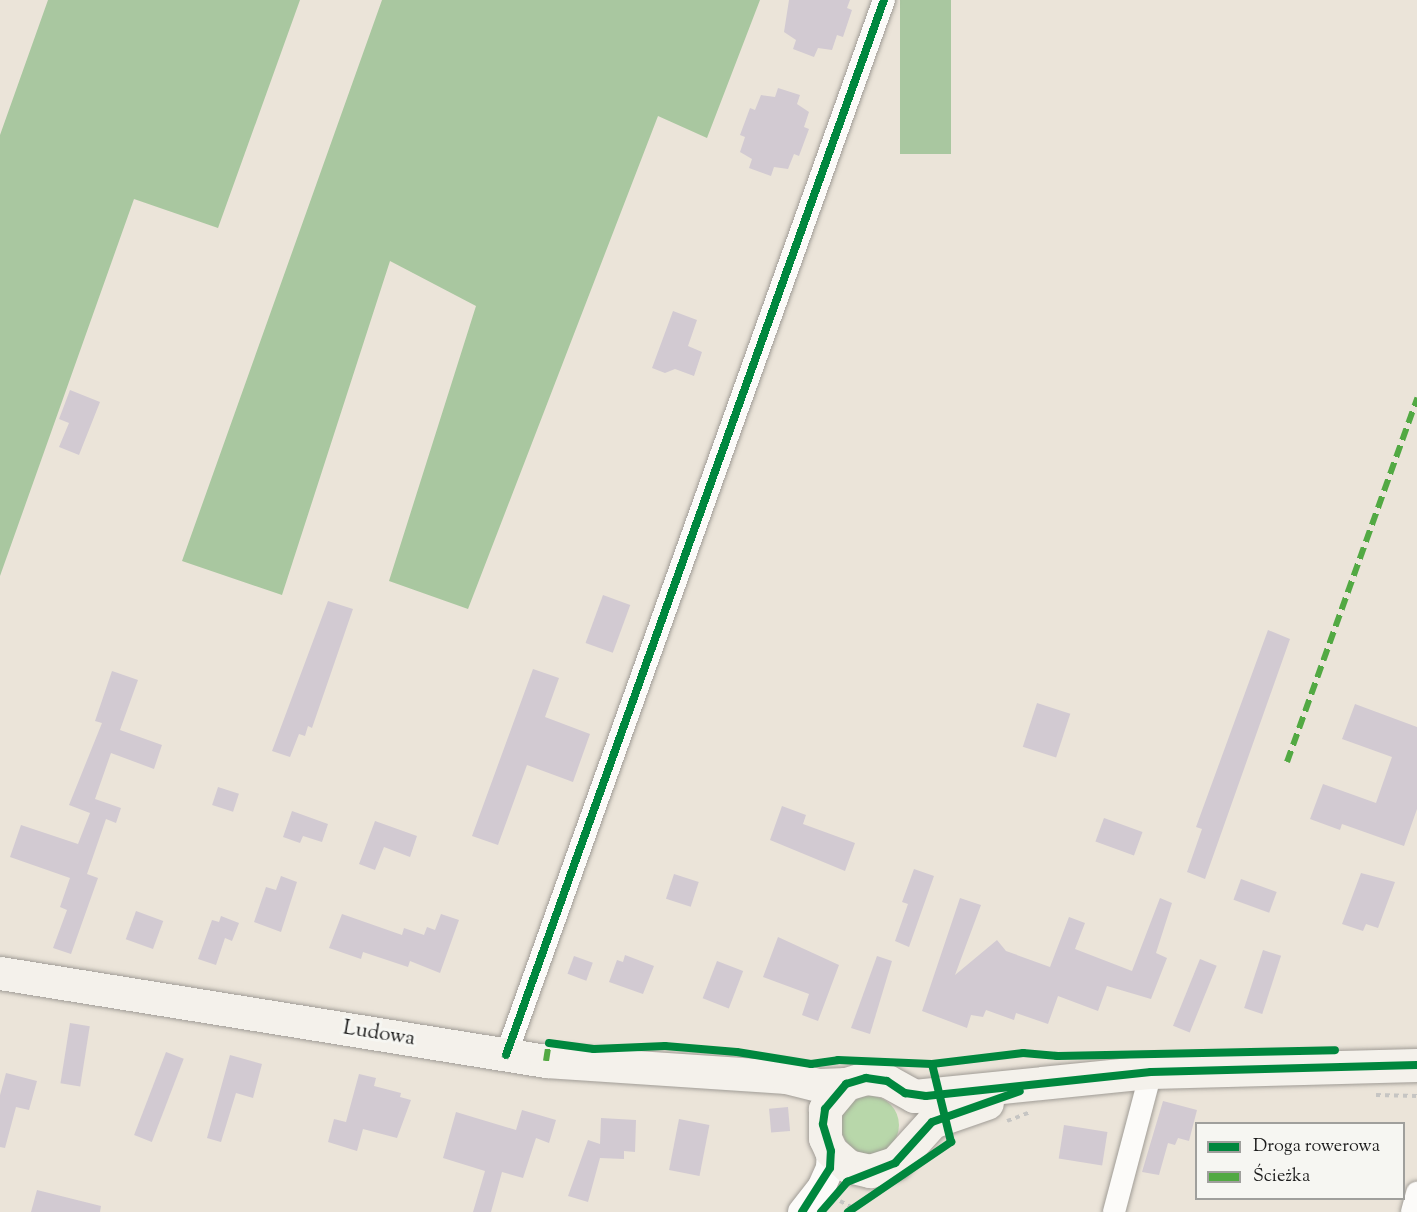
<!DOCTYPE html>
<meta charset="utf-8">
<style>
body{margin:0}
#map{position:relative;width:1417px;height:1212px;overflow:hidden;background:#ebe4d9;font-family:"Sorts Mill Goudy",serif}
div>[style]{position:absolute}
.green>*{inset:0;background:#b8d7aa}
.round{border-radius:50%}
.forest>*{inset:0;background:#a9c7a0;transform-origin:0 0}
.building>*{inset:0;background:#d2cad2;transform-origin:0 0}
.path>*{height:4px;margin-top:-2px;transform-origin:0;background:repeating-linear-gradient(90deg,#c6c5c3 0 4.5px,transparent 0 9px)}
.roads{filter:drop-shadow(0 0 2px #a09c96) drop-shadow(0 0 2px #a09c96)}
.minor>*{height:22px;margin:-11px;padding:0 11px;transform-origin:11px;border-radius:11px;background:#fcfbf9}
.tertiary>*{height:28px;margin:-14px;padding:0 14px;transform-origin:14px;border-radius:14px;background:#fcfbf9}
.secondary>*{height:33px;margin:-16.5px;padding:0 16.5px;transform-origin:16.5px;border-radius:16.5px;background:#f4f1eb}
.quiet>*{height:6px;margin-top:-3px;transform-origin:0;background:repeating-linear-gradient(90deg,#52a943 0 12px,transparent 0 18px)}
.cycleway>*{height:8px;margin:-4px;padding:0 4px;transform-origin:4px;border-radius:4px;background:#00873e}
span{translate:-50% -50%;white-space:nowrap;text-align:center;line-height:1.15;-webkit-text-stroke:6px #f6f6f2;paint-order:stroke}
.street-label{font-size:21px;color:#1c1c1c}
.legend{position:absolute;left:1195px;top:1122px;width:210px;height:78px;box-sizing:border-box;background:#f6f6f2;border:2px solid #9f9f9c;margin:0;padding:8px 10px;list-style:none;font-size:18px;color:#1c1c1c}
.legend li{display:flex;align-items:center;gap:12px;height:30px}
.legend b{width:30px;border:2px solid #9f9f9c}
</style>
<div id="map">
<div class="green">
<div class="round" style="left:841px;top:1096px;width:58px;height:58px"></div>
</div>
<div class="forest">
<div style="clip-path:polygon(48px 0,300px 0,218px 228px,134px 199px,0 576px,0 135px)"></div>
<div style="clip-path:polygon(382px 0,760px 0,707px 138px,658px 116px,468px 609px,389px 581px,476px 306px,390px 261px,282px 595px,182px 561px)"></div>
<div style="left:900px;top:0;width:51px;height:154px"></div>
</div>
<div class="building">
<div style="clip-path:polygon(789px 0,850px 0,847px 8px,852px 10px,843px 37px,837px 35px,832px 50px,818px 48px,814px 57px,793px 49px,796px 40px,784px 32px)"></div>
<div style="clip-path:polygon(778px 88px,800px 95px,797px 104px,809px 112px,804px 127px,809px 129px,799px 156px,794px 154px,788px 169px,774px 167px,771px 176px,749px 168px,752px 159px,740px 152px,745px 137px,740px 135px,750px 108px,755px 110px,761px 95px,775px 97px)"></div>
<div style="clip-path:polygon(673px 311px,697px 320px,688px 346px,702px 352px,694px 376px,675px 369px,665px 373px,652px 368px)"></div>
<div style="clip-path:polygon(70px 390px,100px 402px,79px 455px,59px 447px,69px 423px,59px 419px)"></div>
<div style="left:603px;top:595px;width:29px;height:51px;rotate:20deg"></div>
<div style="clip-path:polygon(328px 601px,353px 609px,312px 728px,308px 726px,305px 736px,299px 734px,290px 757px,272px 751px)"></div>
<div style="clip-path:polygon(1268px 630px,1290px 639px,1205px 879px,1187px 872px,1202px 829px,1196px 827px)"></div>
<div style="clip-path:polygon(533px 669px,559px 678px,545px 717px,590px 734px,573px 782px,527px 765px,498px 845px,472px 836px)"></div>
<div style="clip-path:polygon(112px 671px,138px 680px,120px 730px,162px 745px,154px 769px,111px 753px,95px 799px,121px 808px,116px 823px,106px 819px,87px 874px,98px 878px,71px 954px,53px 948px,67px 910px,60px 907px,70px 878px,10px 857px,21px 825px,78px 844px,90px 813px,69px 805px,102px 723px,95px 721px)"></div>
<div style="left:1037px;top:703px;width:35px;height:46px;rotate:18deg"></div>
<div style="clip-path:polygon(1355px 704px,1417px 727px,1417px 809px,1404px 846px,1342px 824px,1340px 830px,1310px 819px,1323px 784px,1376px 803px,1392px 757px,1342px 739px)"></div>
<div style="left:218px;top:787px;width:22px;height:19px;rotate:18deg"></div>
<div style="clip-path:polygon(782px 806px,806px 815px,803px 824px,855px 843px,845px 871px,770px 840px)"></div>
<div style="clip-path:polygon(292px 811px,328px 824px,322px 842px,303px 836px,300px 843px,283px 837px)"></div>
<div style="left:1104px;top:818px;width:41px;height:25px;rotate:20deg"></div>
<div style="clip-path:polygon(375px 821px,417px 836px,410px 857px,384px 847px,375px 870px,359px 864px)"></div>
<div style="clip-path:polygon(914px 869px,934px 876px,909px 947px,895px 941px,908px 904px,902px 902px)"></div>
<div style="clip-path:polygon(1361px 873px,1395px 882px,1378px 928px,1366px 924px,1363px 931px,1342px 924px)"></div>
<div style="left:674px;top:874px;width:26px;height:26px;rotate:18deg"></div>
<div style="clip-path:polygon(281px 876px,297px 882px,281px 932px,254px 922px,266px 887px,276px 890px)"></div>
<div style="left:1241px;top:879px;width:38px;height:22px;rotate:20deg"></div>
<div style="clip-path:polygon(960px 898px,981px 905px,955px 975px,997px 940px,1006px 951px,1050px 967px,1069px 917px,1085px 923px,1075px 949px,1132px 971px,1160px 898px,1172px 903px,1156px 953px,1167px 958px,1151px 999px,1107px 986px,1098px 1011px,1058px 996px,1048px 1024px,1016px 1013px,1014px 1020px,986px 1010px,983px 1017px,971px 1015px,967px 1028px,922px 1011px)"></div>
<div style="left:136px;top:911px;width:29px;height:30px;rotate:20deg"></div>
<div style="clip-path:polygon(342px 914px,402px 935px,404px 928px,424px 935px,427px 927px,435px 930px,441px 914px,459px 920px,440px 973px,410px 961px,408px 967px,363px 952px,361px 959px,329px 948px)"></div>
<div style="clip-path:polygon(221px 916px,239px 923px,232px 941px,225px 938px,216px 965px,198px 959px,212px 920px,219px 922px)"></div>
<div style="clip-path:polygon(778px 937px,839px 965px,818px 1021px,802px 1015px,809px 994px,763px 977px)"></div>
<div style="left:1263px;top:950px;width:19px;height:61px;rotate:18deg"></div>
<div style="clip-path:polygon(625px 955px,654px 966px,643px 994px,609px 982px,617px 960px,623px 962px)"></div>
<div style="left:574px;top:956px;width:20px;height:19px;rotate:20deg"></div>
<div style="clip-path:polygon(877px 956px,892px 961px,870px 1034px,851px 1028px)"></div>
<div style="left:1200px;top:959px;width:18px;height:72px;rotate:22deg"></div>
<div style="left:717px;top:961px;width:28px;height:40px;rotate:21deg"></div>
<div style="left:70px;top:1023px;width:20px;height:61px;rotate:9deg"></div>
<div style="left:166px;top:1052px;width:19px;height:89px;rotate:21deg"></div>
<div style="clip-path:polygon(230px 1055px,262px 1064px,253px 1098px,236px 1093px,221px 1142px,207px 1138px)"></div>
<div style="clip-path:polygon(6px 1073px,37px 1081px,29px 1110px,16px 1107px,5px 1148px,0 1147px,0 1095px)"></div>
<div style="clip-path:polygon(359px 1074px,376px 1078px,374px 1086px,401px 1093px,400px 1097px,411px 1100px,397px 1138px,363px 1129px,357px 1151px,328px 1142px,334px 1119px,346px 1122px)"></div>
<div style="clip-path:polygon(1163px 1101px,1197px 1110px,1189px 1141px,1178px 1138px,1175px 1145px,1168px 1143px,1159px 1175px,1142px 1172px)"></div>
<div style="left:788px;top:1107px;width:24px;height:19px;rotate:85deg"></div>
<div style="clip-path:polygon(522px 1110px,556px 1120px,549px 1143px,536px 1138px,523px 1178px,502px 1172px,491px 1212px,473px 1212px,485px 1171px,443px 1158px,456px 1112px,516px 1130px)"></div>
<div style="clip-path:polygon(601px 1118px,636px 1120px,635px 1152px,624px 1151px,624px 1159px,600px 1158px,588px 1202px,568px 1196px,588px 1140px,600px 1144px)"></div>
<div style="left:679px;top:1119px;width:31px;height:52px;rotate:11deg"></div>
<div style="left:1064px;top:1125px;width:44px;height:34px;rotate:9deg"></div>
<div style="clip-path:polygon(37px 1190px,101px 1206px,100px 1212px,31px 1212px)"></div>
</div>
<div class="path">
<div style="left:1376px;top:1095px;width:41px;rotate:1.4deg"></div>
<div style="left:1007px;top:1121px;width:26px;rotate:-21deg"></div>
<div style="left:840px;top:1201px;width:15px;rotate:28deg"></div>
</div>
<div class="roads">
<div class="minor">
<div style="left:506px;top:1055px;width:1121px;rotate:-70.29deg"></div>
<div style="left:1114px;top:1212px;width:145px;rotate:-75.2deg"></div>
<div style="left:1412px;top:1212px;width:20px;rotate:-75deg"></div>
</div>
<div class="tertiary">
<div style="left:802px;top:1212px;width:33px;rotate:-52deg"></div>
<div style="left:822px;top:1186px;width:20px;rotate:-66deg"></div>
<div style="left:830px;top:1168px;width:17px;rotate:-87deg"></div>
</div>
<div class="secondary">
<div style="left:0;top:973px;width:553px;rotate:9.16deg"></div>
<div style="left:546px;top:1061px;width:241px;rotate:3.8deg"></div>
<div style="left:786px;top:1077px;width:34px;rotate:14deg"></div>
<div style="left:819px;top:1085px;width:27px;rotate:-2deg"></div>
<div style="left:846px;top:1084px;width:21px;rotate:-17deg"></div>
<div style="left:866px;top:1078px;width:21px;rotate:8deg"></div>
<div style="left:887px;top:1081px;width:31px;rotate:29deg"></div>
<div style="left:914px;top:1096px;width:238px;rotate:-5.8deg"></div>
<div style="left:1151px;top:1072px;width:266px;rotate:-1.5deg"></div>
<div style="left:846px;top:1084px;width:33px;rotate:130deg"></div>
<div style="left:825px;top:1109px;width:29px;rotate:90deg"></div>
<div style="left:825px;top:1138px;width:14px;rotate:65deg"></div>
<div style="left:831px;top:1151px;width:23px;rotate:41deg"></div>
<div style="left:848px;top:1166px;width:23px;rotate:13deg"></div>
<div style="left:870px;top:1171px;width:26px;rotate:-18deg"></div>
<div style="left:895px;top:1163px;width:55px;rotate:-47.9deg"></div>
<div style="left:932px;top:1122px;width:58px;rotate:-19.1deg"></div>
</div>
</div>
<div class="quiet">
<div style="left:1287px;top:762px;width:387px;rotate:-70.3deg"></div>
<div style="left:546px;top:1061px;width:18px;rotate:-81deg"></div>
<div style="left:549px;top:1043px;width:6px;rotate:9deg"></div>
</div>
<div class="cycleway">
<div style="left:549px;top:1043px;width:45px;rotate:7.6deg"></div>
<div style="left:594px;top:1049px;width:71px;rotate:-2.4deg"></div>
<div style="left:665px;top:1046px;width:72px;rotate:4.8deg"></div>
<div style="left:737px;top:1052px;width:75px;rotate:9.2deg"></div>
<div style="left:811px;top:1064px;width:27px;rotate:-8deg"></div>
<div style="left:838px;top:1060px;width:94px;rotate:2.4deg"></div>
<div style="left:932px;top:1064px;width:92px;rotate:-6.9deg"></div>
<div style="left:1023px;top:1053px;width:35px;rotate:5deg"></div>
<div style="left:1058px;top:1056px;width:277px;rotate:-1.2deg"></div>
<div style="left:506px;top:1055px;width:1121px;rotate:-70.29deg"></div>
<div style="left:802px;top:1212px;width:52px;rotate:-57.5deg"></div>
<div style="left:830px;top:1168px;width:17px;rotate:-87deg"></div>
<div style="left:831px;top:1151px;width:28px;rotate:-107deg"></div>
<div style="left:823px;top:1124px;width:15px;rotate:-82deg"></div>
<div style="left:825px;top:1109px;width:33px;rotate:-50deg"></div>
<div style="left:846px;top:1084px;width:21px;rotate:-17deg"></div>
<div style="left:866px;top:1078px;width:21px;rotate:8deg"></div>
<div style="left:887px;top:1081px;width:22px;rotate:34deg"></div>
<div style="left:905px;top:1093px;width:21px;rotate:8deg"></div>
<div style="left:926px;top:1096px;width:226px;rotate:-6.1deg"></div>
<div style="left:1151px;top:1072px;width:266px;rotate:-1.5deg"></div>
<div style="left:821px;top:1212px;width:40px;rotate:-49deg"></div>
<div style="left:847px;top:1182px;width:52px;rotate:-21.6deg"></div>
<div style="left:895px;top:1163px;width:55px;rotate:-47.9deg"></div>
<div style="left:932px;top:1122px;width:93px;rotate:-19.4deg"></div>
<div style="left:848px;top:1212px;width:125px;rotate:-34.2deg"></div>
<div style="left:951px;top:1142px;width:80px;rotate:-103.7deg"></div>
</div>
<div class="street-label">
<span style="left:379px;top:1034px;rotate:9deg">Ludowa</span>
</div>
<ul class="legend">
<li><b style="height:8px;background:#00873e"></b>Droga rowerowa</li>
<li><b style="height:8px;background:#52a943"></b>Ścieżka</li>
</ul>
</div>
